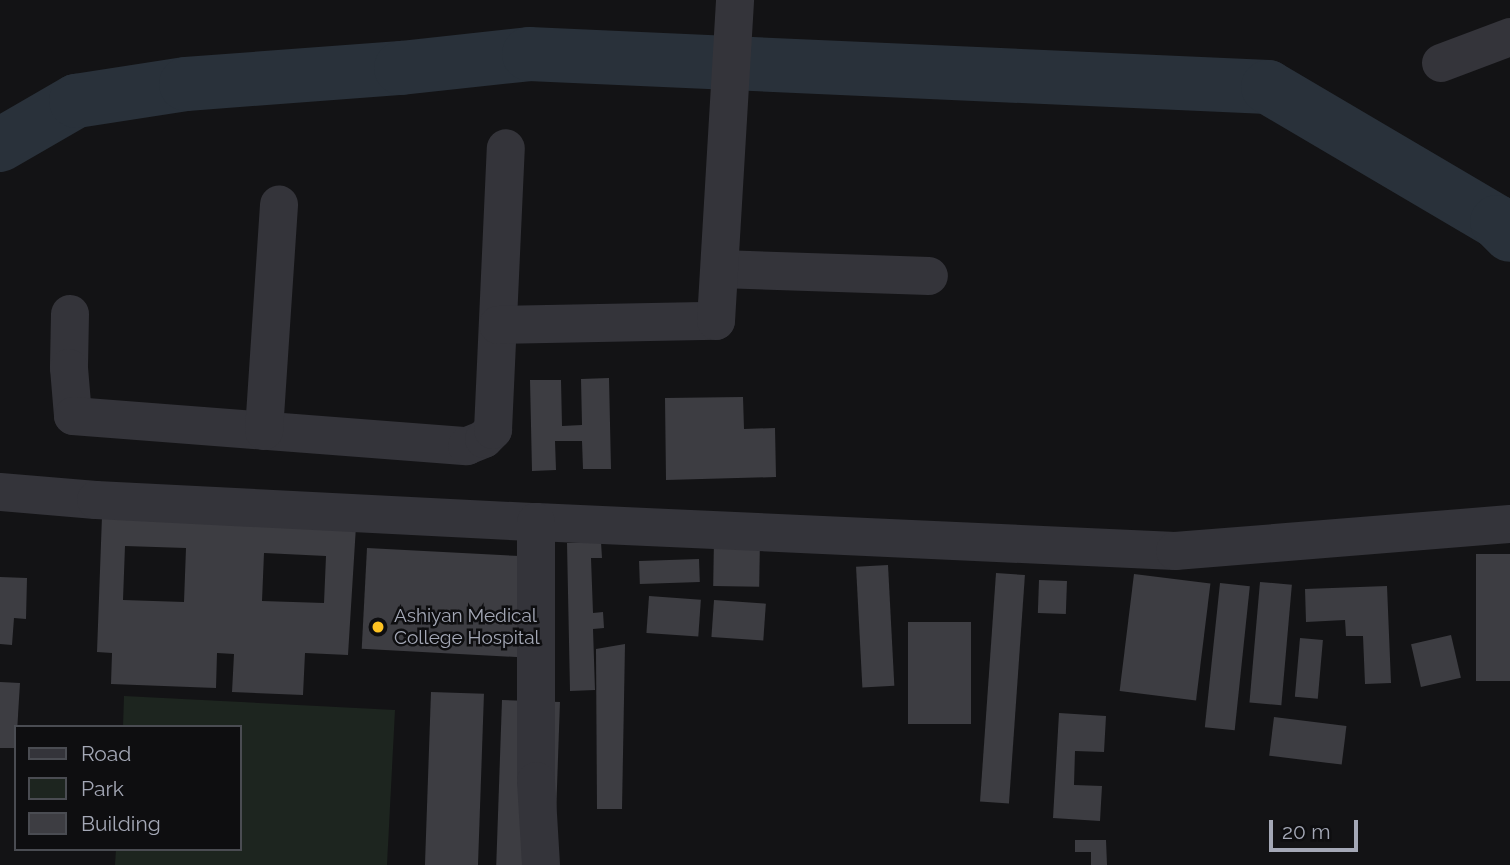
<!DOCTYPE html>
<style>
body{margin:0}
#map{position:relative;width:1510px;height:865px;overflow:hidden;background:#131315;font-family:Raleway,sans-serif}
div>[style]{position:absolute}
.green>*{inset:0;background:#1d251f}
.river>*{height:54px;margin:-27px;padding:0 27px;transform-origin:27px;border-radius:27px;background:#29313a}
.building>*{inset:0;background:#3d3d42;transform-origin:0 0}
.minor>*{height:38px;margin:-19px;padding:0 19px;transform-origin:19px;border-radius:19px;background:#34343a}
.dots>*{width:19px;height:19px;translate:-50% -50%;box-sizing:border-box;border:4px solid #0e0e10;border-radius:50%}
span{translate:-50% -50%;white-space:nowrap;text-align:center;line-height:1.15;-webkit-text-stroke:5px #0e0e10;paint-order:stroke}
.poi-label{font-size:19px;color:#a4a8b6}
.left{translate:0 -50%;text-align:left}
.legend{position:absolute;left:14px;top:725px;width:228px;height:126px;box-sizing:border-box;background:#0e0e10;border:2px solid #4a4c52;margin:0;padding:9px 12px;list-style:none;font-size:21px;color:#a4a8b6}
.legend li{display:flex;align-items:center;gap:14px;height:35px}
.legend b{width:35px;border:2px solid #4a4c52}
.scale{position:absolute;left:1269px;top:820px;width:89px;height:32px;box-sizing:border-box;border:4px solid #a4a8b6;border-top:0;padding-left:9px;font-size:21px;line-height:24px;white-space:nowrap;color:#a4a8b6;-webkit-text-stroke:5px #0e0e10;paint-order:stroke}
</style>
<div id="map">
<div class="green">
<div style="clip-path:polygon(124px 696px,395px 710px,387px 865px,115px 865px,116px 849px,240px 849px,240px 727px,123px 727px)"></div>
</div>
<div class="river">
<div style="left:0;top:145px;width:88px;rotate:-30.1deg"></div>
<div style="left:76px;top:101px;width:111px;rotate:-8.8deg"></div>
<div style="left:186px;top:84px;width:216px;rotate:-4.3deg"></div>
<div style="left:401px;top:68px;width:129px;rotate:-6.2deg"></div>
<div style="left:529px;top:54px;width:740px;rotate:2.56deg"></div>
<div style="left:1268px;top:87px;width:266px;rotate:30.5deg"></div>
<div style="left:1497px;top:222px;width:18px;rotate:45deg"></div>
</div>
<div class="building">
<div style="clip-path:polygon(609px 378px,611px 469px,583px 469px,582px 441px,555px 441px,556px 470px,532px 471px,530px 380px,561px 380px,562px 426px,582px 425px,581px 379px)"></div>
<div style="clip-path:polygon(743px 397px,744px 429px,775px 428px,776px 477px,666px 480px,665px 398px)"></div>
<div style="clip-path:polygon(evenodd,102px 516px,356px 526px,348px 655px,305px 653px,303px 695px,232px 692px,234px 654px,217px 653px,216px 688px,111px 684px,112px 653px,97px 652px,102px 516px,125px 546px,186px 548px,184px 602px,123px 600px,125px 546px,102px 516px,264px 553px,326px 556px,324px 603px,262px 601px,264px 553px)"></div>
<div style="left:714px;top:539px;width:46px;height:47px;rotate:1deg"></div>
<div style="clip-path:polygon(601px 542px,602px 558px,591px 558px,593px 613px,603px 612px,604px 628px,593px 629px,595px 690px,570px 691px,567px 543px)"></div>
<div style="left:367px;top:548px;width:159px;height:101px;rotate:3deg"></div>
<div style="left:1510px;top:554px;width:127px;height:34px;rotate:90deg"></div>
<div style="left:699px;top:559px;width:23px;height:60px;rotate:88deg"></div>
<div style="left:888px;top:565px;width:121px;height:32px;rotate:87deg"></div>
<div style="left:996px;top:573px;width:29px;height:229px;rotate:4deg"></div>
<div style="left:1134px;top:574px;width:77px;height:118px;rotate:7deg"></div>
<div style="clip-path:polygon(0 577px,27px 578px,26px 619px,14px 618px,12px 645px,0 644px)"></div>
<div style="left:1039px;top:580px;width:28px;height:33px;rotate:2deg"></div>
<div style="left:1260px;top:582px;width:32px;height:121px;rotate:5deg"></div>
<div style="left:1220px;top:583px;width:30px;height:145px;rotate:6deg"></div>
<div style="clip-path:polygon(1387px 586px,1391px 683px,1365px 684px,1363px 636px,1346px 636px,1345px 620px,1306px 622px,1305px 589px)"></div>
<div style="left:649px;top:596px;width:52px;height:37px;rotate:4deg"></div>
<div style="left:714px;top:600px;width:52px;height:37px;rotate:4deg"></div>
<div style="left:908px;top:622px;width:63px;height:102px"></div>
<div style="left:1451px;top:635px;width:44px;height:41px;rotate:77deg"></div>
<div style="left:1300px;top:638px;width:23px;height:59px;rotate:5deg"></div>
<div style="clip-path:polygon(625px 644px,622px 809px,597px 809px,596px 649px)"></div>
<div style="clip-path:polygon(0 682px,20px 683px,16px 748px,0 748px)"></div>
<div style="left:431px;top:692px;width:53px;height:173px;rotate:2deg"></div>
<div style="left:502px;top:700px;width:58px;height:165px;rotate:2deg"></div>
<div style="clip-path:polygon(1059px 713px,1106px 716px,1104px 752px,1075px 751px,1074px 785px,1102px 786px,1100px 821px,1053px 818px)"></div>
<div style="left:1274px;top:717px;width:73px;height:39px;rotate:7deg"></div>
<div style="clip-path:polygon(1075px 840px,1106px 840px,1107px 865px,1091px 865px,1091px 852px,1075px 852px)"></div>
</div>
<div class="minor">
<div style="left:1441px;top:63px;width:74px;rotate:-20.6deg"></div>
<div style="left:720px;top:269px;width:209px;rotate:1.9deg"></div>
<div style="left:70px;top:314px;width:54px;rotate:91.1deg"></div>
<div style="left:69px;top:368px;width:48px;rotate:85.2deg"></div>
<div style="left:73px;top:416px;width:395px;rotate:4.4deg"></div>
<div style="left:467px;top:446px;width:18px;rotate:-22deg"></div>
<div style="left:484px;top:439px;width:13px;rotate:-45deg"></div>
<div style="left:493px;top:430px;width:282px;rotate:-87.4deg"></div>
<div style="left:498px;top:325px;width:218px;rotate:-1.1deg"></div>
<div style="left:716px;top:321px;width:322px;rotate:-86.6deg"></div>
<div style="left:264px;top:431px;width:227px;rotate:-86.2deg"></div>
<div style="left:0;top:492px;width:96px;rotate:4.8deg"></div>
<div style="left:96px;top:500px;width:441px;rotate:2.9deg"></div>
<div style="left:536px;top:522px;width:640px;rotate:2.6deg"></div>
<div style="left:1175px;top:551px;width:336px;rotate:-4.6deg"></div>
<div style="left:536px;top:522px;width:259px;rotate:90deg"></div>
<div style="left:536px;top:781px;width:84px;rotate:86.6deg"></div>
</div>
<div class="dots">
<div style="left:378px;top:627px;background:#fec322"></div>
</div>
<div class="poi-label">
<span class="left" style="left:394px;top:627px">Ashiyan Medical<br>College Hospital</span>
</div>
<ul class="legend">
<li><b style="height:9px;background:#34343a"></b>Road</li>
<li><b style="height:19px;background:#1d251f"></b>Park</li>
<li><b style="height:19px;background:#3d3d42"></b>Building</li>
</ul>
<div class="scale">20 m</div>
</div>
